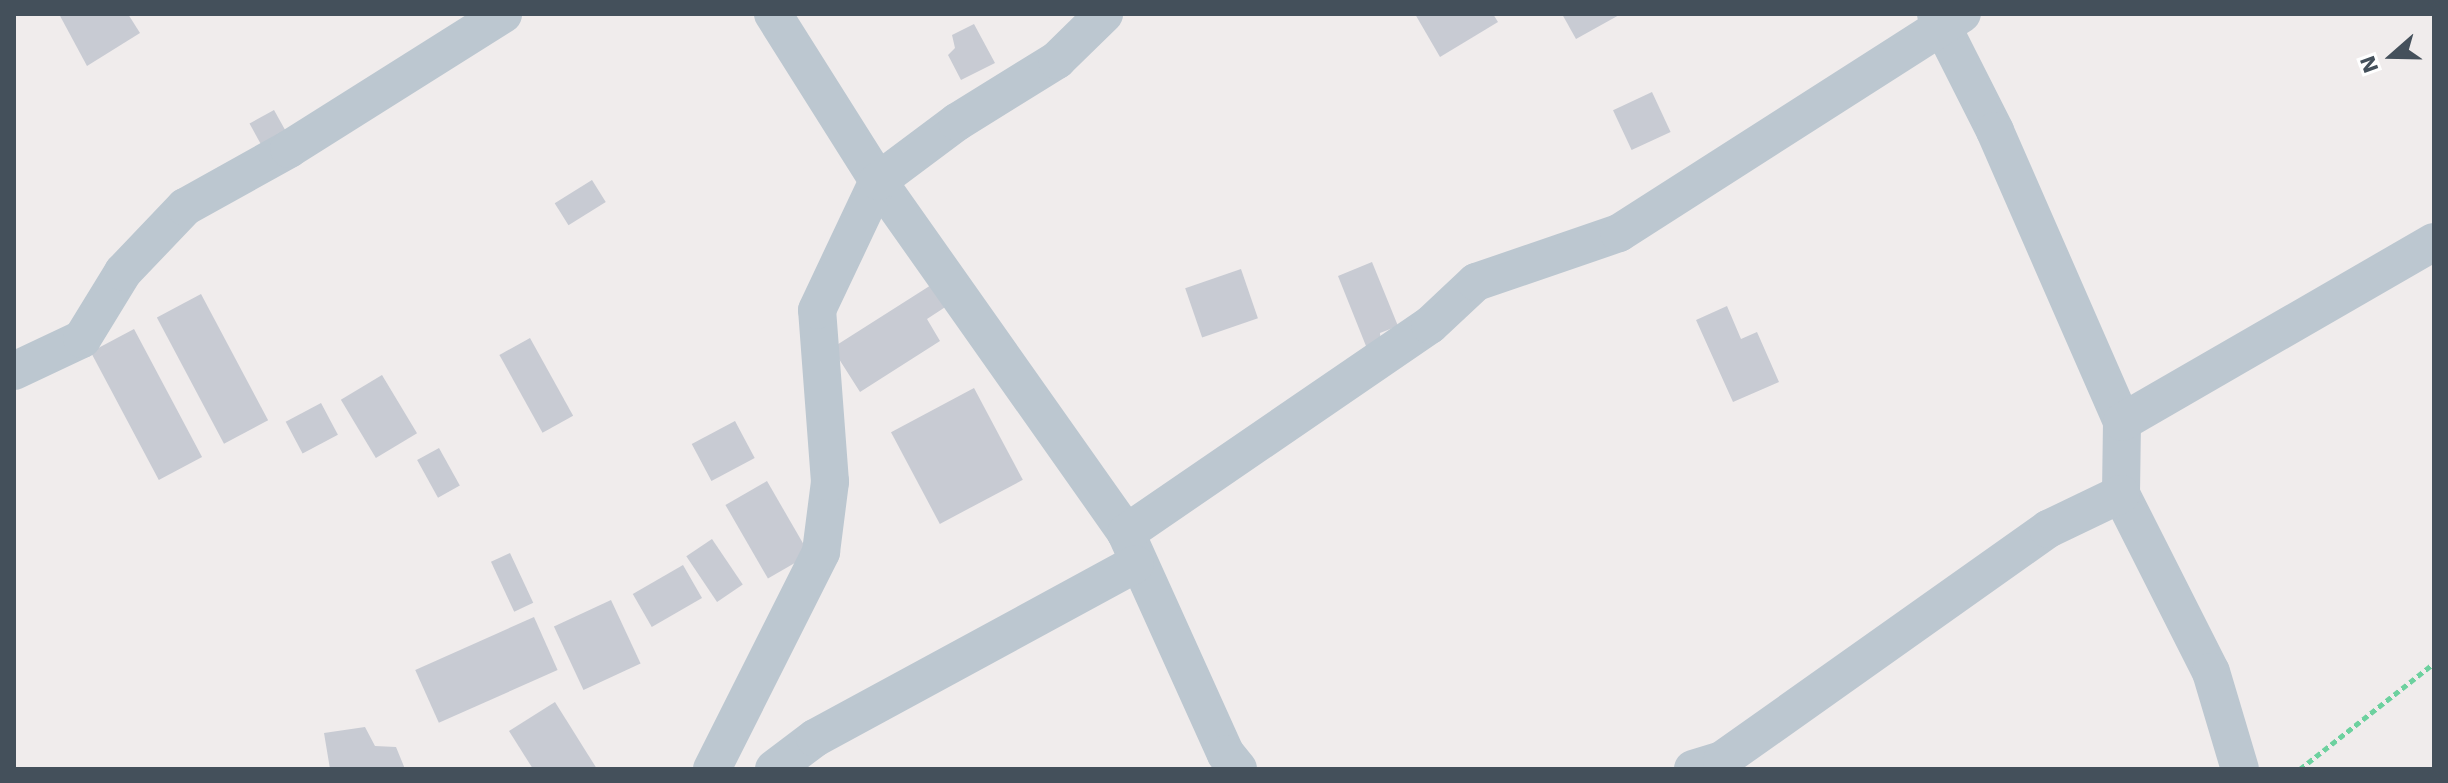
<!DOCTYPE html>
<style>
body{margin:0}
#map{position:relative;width:2448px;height:783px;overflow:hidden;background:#f0ecec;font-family:"Work Sans",sans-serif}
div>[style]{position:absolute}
.building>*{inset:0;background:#c8cbd3;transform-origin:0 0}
.path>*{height:5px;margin-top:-2.5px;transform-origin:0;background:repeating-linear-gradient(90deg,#6dd19f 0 6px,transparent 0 10px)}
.street>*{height:38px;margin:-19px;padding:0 19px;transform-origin:19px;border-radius:19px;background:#bcc7d0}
span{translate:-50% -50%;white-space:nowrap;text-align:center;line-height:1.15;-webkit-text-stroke:7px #fff;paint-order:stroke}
.frame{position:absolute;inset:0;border:16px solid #44505b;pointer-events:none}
.north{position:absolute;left:2352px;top:16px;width:80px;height:80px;-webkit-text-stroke:6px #fff;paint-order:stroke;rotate:250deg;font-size:22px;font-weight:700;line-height:32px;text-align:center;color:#44505b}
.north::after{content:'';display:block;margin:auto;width:28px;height:36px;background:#44505b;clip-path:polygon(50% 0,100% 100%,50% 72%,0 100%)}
</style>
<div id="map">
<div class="building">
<div style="clip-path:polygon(59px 14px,128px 14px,140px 33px,87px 66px)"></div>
<div style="clip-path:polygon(1415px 14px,1493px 14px,1498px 22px,1440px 57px)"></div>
<div style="clip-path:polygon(1562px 14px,1621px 14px,1576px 39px)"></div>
<div style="clip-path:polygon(974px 24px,995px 63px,961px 80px,948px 55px,955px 48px,952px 35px)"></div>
<div style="left:1652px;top:92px;width:44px;height:43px;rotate:65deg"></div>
<div style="left:274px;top:110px;width:25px;height:28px;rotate:61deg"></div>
<div style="left:592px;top:180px;width:26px;height:44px;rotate:58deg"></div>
<div style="clip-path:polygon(1372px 262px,1398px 326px,1380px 333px,1381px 345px,1368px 351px,1338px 276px)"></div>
<div style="left:1241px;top:269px;width:52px;height:59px;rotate:71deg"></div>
<div style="clip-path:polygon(939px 280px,953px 302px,927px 319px,940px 341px,860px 392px,832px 348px)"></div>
<div style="left:201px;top:294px;width:143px;height:50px;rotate:62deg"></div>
<div style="clip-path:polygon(1727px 306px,1741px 339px,1757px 332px,1779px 382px,1733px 402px,1696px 320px)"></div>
<div style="left:134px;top:329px;width:145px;height:49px;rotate:62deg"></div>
<div style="left:530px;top:338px;width:89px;height:35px;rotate:61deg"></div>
<div style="left:382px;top:375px;width:68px;height:48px;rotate:59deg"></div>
<div style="left:974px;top:388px;width:104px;height:94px;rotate:62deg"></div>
<div style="left:321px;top:403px;width:36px;height:40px;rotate:62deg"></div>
<div style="left:735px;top:421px;width:42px;height:49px;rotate:62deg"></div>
<div style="left:439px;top:448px;width:43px;height:25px;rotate:61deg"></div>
<div style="left:767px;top:481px;width:85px;height:48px;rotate:60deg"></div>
<div style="left:712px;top:539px;width:55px;height:31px;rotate:56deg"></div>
<div style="left:510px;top:553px;width:55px;height:21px;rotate:65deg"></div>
<div style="left:683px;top:565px;width:38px;height:58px;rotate:60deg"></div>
<div style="left:611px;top:600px;width:70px;height:63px;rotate:65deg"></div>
<div style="left:534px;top:617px;width:58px;height:130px;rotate:66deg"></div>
<div style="clip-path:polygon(555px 702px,597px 769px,533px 769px,509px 731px)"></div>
<div style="clip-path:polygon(365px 727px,375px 746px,396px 747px,405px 769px,330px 769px,324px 733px)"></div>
</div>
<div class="path">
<div style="left:2300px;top:769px;width:171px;rotate:-38.3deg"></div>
</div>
<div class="street">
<div style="left:773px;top:14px;width:197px;rotate:57.8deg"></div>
<div style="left:878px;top:181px;width:431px;rotate:54.8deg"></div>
<div style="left:1126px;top:533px;width:243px;rotate:65.7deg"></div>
<div style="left:1226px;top:754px;width:19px;rotate:51deg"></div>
<div style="left:1936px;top:14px;width:131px;rotate:63.2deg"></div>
<div style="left:1995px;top:131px;width:318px;rotate:66.4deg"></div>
<div style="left:2122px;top:422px;width:72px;rotate:90.8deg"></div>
<div style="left:2121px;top:494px;width:199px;rotate:63.2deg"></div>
<div style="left:2211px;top:672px;width:101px;rotate:73.4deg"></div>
<div style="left:14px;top:371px;width:75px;rotate:-25.2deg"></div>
<div style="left:82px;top:339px;width:79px;rotate:-58.5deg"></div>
<div style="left:123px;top:272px;width:90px;rotate:-46.4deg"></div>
<div style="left:185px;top:207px;width:119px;rotate:-29.1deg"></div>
<div style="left:289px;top:149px;width:253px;rotate:-32.2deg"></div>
<div style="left:2122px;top:422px;width:360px;rotate:-30deg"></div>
<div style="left:1126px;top:533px;width:368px;rotate:-34.4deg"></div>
<div style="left:1430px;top:325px;width:63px;rotate:-43.1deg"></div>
<div style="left:1476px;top:282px;width:151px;rotate:-18.9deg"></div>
<div style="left:1619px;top:233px;width:407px;rotate:-32.6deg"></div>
<div style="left:712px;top:769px;width:243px;rotate:-63.3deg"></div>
<div style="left:821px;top:552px;width:71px;rotate:-82.7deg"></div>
<div style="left:830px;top:482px;width:172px;rotate:-94.3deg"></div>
<div style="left:817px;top:310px;width:143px;rotate:-64.7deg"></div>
<div style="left:878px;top:181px;width:99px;rotate:-36.8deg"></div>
<div style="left:957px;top:122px;width:118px;rotate:-31.8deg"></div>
<div style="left:1057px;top:60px;width:66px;rotate:-44.4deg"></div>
<div style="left:774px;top:769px;width:51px;rotate:-37.1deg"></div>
<div style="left:815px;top:738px;width:364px;rotate:-28.5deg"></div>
<div style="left:1693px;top:769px;width:30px;rotate:-17deg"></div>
<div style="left:1722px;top:760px;width:400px;rotate:-35.3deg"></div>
<div style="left:2048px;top:529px;width:81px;rotate:-25.6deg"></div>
</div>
<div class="frame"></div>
<div class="north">N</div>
</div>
